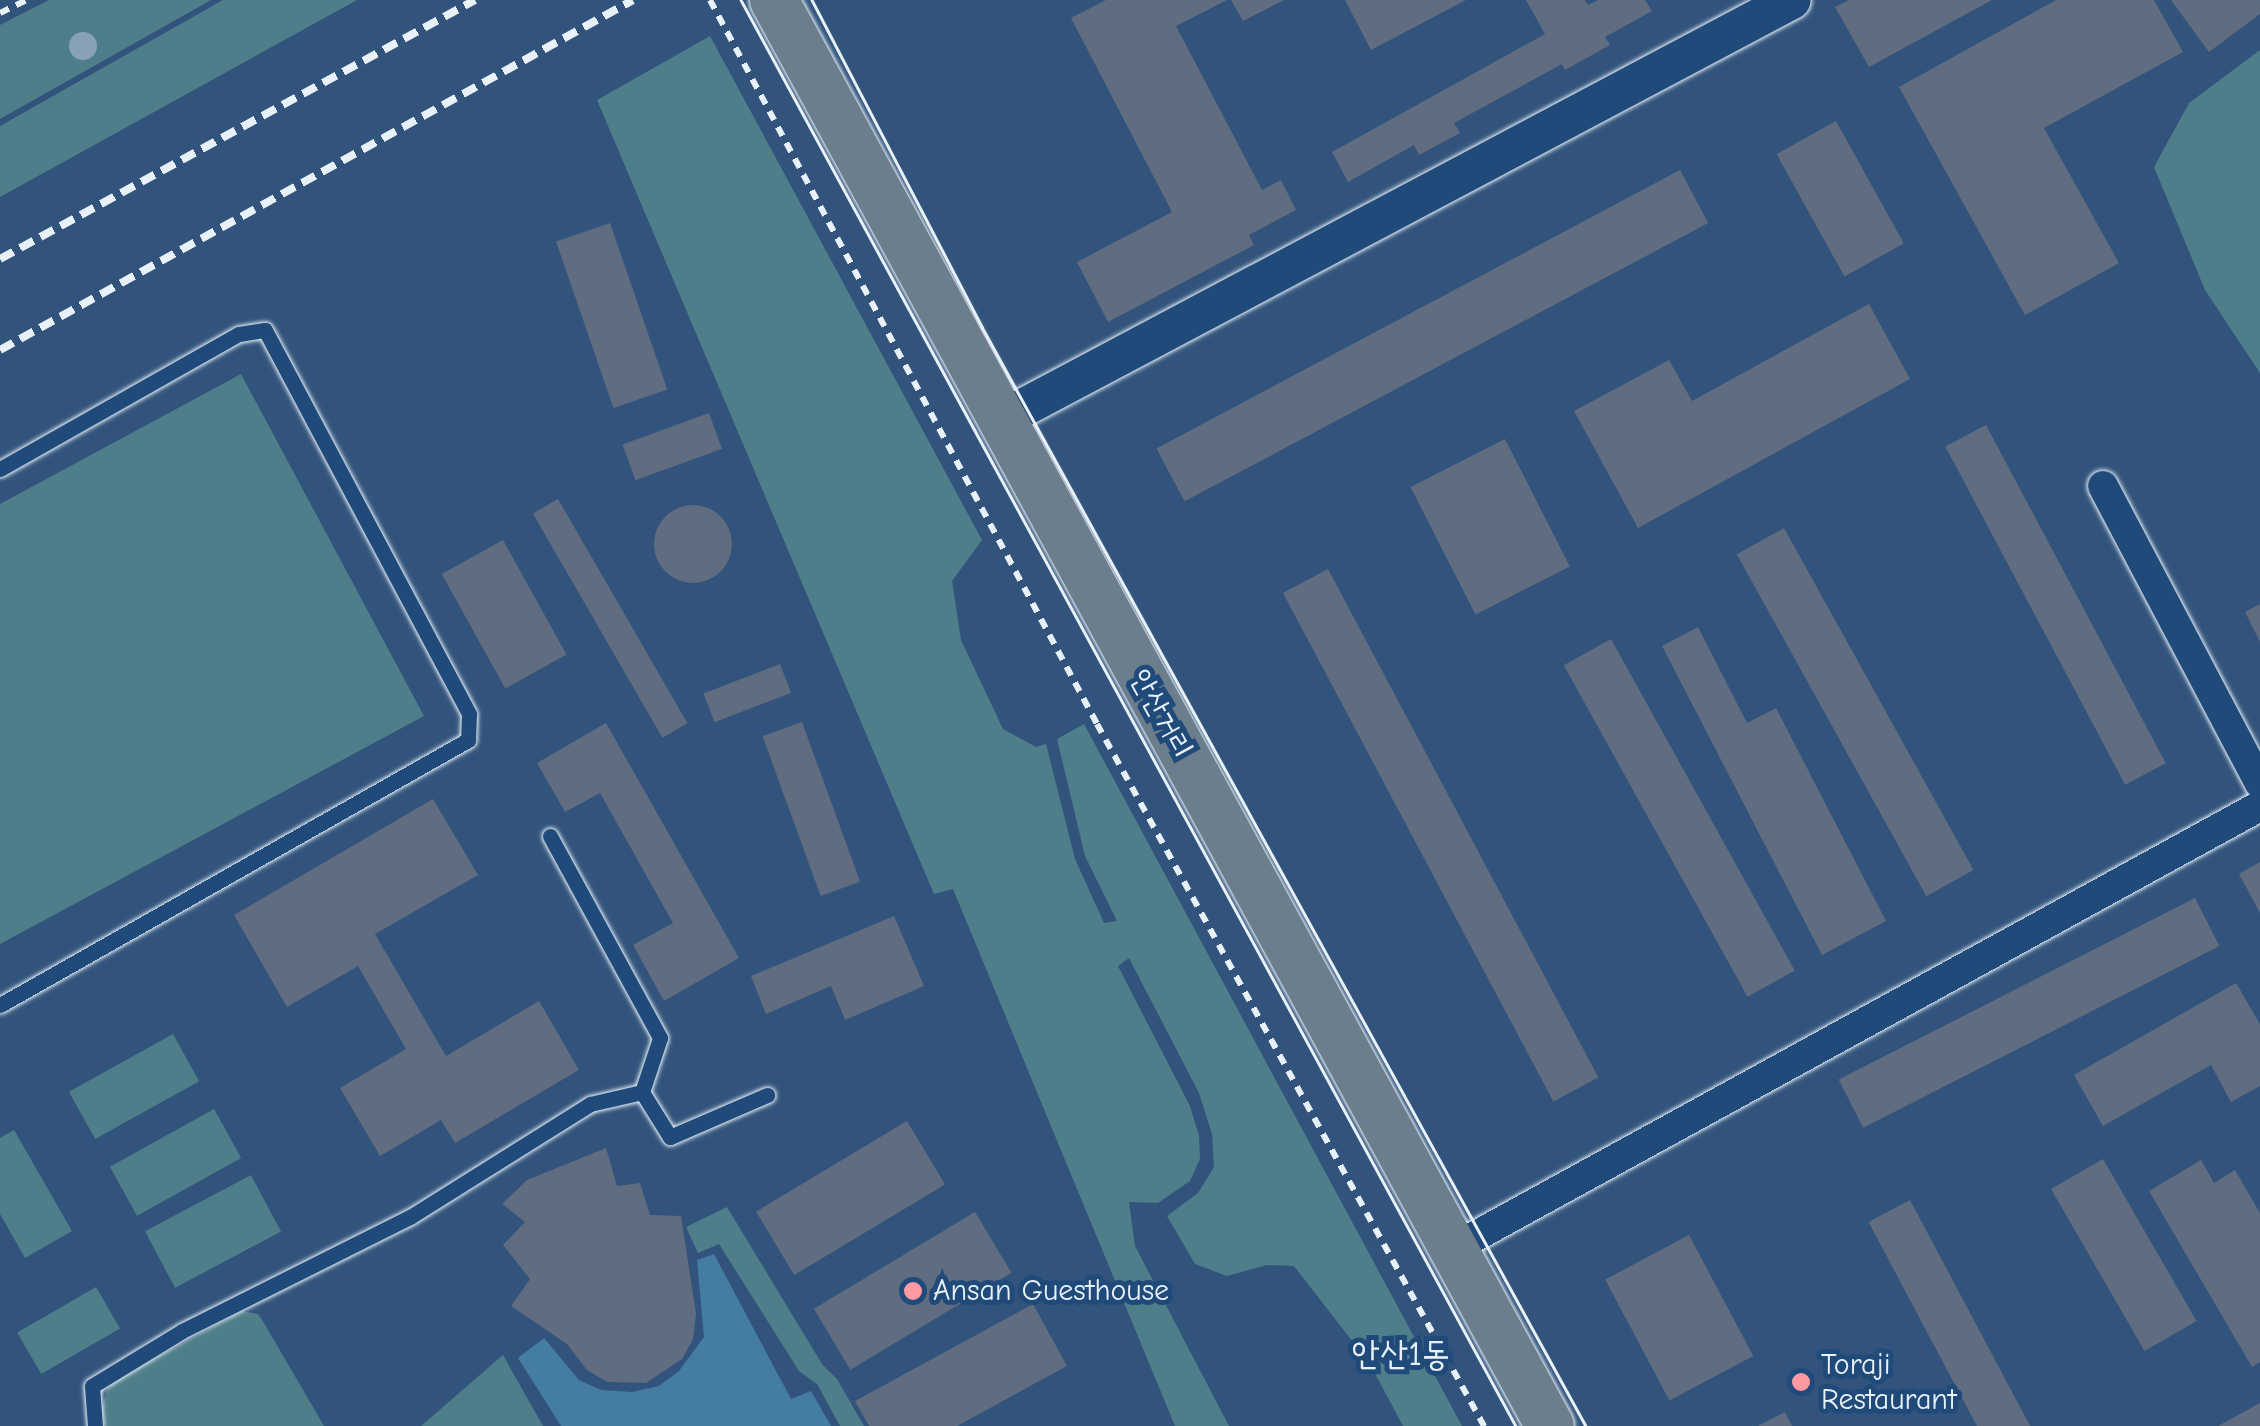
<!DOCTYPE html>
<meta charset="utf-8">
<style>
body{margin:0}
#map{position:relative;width:2260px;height:1426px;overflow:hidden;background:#32547c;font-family:"Comic Neue","Poor Story",sans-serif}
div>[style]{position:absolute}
.green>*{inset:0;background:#4e7e89;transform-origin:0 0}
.water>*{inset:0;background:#457ca1}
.building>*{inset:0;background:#606c80;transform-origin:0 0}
.round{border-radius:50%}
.path>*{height:6px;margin-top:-3px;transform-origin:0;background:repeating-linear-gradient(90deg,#e8f1f8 0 10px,transparent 0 18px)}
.roads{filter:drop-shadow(0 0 2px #e8f1f8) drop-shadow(0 0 2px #e8f1f8)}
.service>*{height:15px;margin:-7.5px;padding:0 7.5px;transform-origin:7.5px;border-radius:7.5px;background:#1f4a7a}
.minor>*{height:30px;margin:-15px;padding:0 15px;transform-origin:15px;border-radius:15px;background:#1f4a7a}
.tertiary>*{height:38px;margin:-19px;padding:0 19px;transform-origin:19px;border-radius:19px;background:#1f4a7a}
.primary>*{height:48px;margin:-24px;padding:0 24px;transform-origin:24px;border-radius:24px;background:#6c7d8b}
.tram>*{height:2.5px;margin:-1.25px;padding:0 1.25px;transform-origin:1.25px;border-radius:1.25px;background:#e8f1f8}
.rail>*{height:8px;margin-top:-4px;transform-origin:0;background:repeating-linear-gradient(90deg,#e8f1f8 0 15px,transparent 0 23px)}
.trees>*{width:28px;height:28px;margin:-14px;border-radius:50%;background:#89a1b7}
.dots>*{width:28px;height:28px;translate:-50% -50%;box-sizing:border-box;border:5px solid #1f4a7a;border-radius:50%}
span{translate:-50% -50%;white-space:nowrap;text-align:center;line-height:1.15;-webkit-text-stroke:10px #1f4a7a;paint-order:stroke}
.street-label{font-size:30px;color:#e8f1f8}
.poi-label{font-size:30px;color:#e8f1f8}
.left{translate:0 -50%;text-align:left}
.quarter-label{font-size:35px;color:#e8f1f8}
</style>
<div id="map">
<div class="green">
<div style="clip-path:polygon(49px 0,211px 0,0 119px,0 25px)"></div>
<div style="clip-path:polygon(223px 0,357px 0,0 197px,0 126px)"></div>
<div style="clip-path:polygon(710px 36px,982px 540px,952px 581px,961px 640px,1003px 729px,1036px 747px,1046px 744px,1075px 859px,1104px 923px,1117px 921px,1085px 856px,1057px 739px,1084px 724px,1462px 1426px,1403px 1426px,1370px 1364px,1294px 1266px,1267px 1265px,1227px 1276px,1195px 1264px,1167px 1216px,1198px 1193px,1214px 1167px,1212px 1134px,1199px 1093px,1129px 958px,1118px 966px,1190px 1106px,1199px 1136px,1200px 1159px,1190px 1181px,1158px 1203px,1129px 1202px,1135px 1246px,1229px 1426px,1175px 1426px,953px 889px,934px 894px,597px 100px)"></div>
<div style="clip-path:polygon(2260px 50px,2260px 373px,2205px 290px,2154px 167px,2189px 103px)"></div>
<div style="clip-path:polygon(241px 374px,424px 716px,0 944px,0 504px)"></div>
<div style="left:173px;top:1034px;width:54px;height:119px;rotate:61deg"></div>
<div style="left:214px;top:1109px;width:56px;height:119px;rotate:61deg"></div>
<div style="clip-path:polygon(14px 1130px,72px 1231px,25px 1258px,0 1214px,0 1138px)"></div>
<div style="left:251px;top:1175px;width:64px;height:120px;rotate:62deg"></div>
<div style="clip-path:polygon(727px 1207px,822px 1364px,837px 1379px,864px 1426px,840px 1426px,817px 1384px,799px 1371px,719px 1244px,698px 1253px,686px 1227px)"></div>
<div style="left:96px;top:1287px;width:48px;height:91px;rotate:60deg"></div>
<div style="clip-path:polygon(242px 1311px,258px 1314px,264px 1323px,324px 1426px,105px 1426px,102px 1408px,107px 1389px,115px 1380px)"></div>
<div style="clip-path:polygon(503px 1355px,543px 1426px,421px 1426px)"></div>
</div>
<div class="water">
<div style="clip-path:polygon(714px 1254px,791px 1399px,811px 1391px,831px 1426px,561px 1426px,518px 1358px,544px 1338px,579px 1380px,601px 1390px,632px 1392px,659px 1386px,679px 1371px,704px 1337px,697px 1260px)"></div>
</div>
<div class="building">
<div style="clip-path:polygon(1106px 0,1227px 0,1176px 26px,1262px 190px,1281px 180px,1296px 210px,1249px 235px,1254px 245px,1108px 322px,1077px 262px,1172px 212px,1071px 18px)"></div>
<div style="clip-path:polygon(1231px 0,1284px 0,1243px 21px)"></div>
<div style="clip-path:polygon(1345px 0,1466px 0,1371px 50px)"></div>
<div style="clip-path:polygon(1526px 0,1585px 0,1588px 5px,1598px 0,1645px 0,1652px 11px,1605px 37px,1610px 45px,1565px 70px,1562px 64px,1454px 123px,1460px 133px,1419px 155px,1414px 145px,1348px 182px,1332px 152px,1545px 34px)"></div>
<div style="clip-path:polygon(1849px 0,1992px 0,1869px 67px,1835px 7px)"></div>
<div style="clip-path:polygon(2056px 0,2154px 0,2183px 52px,2044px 128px,2119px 263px,2025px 315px,1899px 87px)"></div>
<div style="clip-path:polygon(2171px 0,2260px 0,2260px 14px,2209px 52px)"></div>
<div style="left:1836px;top:121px;width:140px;height:68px;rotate:61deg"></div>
<div style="left:1680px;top:170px;width:60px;height:593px;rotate:62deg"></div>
<div style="left:610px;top:223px;width:176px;height:57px;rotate:71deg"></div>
<div style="clip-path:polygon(1869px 304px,1910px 379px,1638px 528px,1574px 411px,1669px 360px,1692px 401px)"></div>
<div style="left:709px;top:413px;width:38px;height:92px;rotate:70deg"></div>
<div style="left:1986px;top:425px;width:383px;height:46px;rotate:62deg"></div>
<div style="left:1505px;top:439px;width:143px;height:106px;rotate:63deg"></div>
<div style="left:558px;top:499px;width:259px;height:29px;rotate:60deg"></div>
<div class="round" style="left:654px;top:505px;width:78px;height:78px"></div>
<div style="left:1784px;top:528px;width:391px;height:54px;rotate:61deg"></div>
<div style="left:503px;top:540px;width:131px;height:70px;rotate:61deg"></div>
<div style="left:1328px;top:569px;width:576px;height:51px;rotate:62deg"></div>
<div style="clip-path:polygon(2260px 604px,2260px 642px,2245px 612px)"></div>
<div style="clip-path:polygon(1698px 627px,1747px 723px,1776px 708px,1886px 921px,1822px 955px,1662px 646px)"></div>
<div style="left:1611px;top:639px;width:379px;height:54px;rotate:61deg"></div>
<div style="left:780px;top:664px;width:31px;height:82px;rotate:69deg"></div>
<div style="left:802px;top:722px;width:170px;height:42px;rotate:70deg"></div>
<div style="clip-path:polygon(606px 723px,739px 958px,664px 1001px,633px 945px,673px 923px,600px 793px,565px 812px,537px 763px)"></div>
<div style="clip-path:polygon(433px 799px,478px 875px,375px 934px,446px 1056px,539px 1001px,579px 1070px,455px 1143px,441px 1120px,380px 1156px,340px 1088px,406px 1049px,358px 966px,287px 1007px,234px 915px)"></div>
<div style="clip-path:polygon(2260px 862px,2260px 913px,2239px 874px)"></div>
<div style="left:2195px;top:898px;width:54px;height:400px;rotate:63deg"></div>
<div style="clip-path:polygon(894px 916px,924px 986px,845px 1020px,831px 986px,766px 1014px,751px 976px)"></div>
<div style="clip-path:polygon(2236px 983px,2260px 1024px,2260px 1086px,2231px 1102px,2211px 1065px,2103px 1126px,2074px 1075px)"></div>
<div style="left:907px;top:1121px;width:74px;height:176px;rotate:59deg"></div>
<div style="clip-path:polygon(606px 1148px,617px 1186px,640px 1183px,650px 1215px,681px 1216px,696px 1314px,693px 1339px,682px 1359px,646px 1383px,607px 1382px,587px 1370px,567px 1344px,511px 1306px,530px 1279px,503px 1245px,525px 1222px,502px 1204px,527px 1180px)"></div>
<div style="left:2103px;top:1159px;width:187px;height:60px;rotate:60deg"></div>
<div style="clip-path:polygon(2201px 1160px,2214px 1183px,2235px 1170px,2260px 1213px,2260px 1362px,2252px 1367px,2149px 1191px)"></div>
<div style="left:1910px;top:1200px;width:256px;height:47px;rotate:62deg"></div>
<div style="left:975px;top:1212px;width:71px;height:188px;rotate:59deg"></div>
<div style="left:1689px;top:1235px;width:137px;height:95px;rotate:62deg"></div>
<div style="clip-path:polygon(1033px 1304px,1067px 1366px,957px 1426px,869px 1426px,855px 1401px)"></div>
<div style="clip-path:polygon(2260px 1403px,2260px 1426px,2218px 1426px)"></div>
<div style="clip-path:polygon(1785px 1412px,1792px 1426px,1758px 1426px)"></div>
</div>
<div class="path">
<div style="left:710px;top:0;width:821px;rotate:61.87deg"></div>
<div style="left:1097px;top:724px;width:802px;rotate:61.13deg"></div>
<div style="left:0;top:13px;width:30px;rotate:-26deg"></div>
</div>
<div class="roads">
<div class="service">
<div style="left:0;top:469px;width:274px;rotate:-29.5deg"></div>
<div style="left:239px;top:334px;width:26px;rotate:-9deg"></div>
<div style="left:265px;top:330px;width:435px;rotate:62deg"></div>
<div style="left:469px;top:714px;width:26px;rotate:92deg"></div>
<div style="left:468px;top:740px;width:538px;rotate:150.48deg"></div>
<div style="left:550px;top:836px;width:230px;rotate:61.4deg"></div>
<div style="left:660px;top:1038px;width:57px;rotate:108.4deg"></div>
<div style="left:95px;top:1426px;width:40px;rotate:-94.3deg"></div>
<div style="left:92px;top:1386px;width:105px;rotate:-31.4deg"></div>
<div style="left:182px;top:1331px;width:255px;rotate:-26.6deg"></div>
<div style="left:410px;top:1217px;width:213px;rotate:-32.1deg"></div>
<div style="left:590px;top:1104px;width:53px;rotate:-13deg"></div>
<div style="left:642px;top:1092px;width:53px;rotate:58.1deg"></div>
<div style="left:670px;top:1137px;width:106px;rotate:-23.4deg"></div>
</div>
<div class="minor">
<div style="left:2103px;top:486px;width:337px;rotate:62.2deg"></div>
<div style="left:1454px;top:1248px;width:919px;rotate:-28.74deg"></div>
</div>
<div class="tertiary">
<div style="left:1000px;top:420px;width:896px;rotate:-27.94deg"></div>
</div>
<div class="primary">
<div style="left:774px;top:0;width:1623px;rotate:61.45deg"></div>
</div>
</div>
<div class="tram">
<div style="left:741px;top:0;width:1623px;rotate:61.48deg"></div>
<div style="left:812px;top:0;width:369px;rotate:62.5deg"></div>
<div style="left:982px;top:327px;width:1254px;rotate:61.21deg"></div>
</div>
<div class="rail">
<div style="left:0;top:259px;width:541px;rotate:-28.6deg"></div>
<div style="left:0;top:350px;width:723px;rotate:-28.94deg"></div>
</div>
<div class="trees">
<div style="left:83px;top:46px"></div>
</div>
<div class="dots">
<div style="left:913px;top:1291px;background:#ff9aa2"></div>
<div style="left:1801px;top:1382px;background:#ff9aa2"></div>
</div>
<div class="street-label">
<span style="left:1161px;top:714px;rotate:61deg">안산거리</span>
</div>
<div class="poi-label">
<span class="left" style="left:933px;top:1291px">Ansan Guesthouse</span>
<span class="left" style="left:1821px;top:1382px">Toraji<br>Restaurant</span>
</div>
<div class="quarter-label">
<span style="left:1401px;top:1354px">안산1동</span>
</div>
</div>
